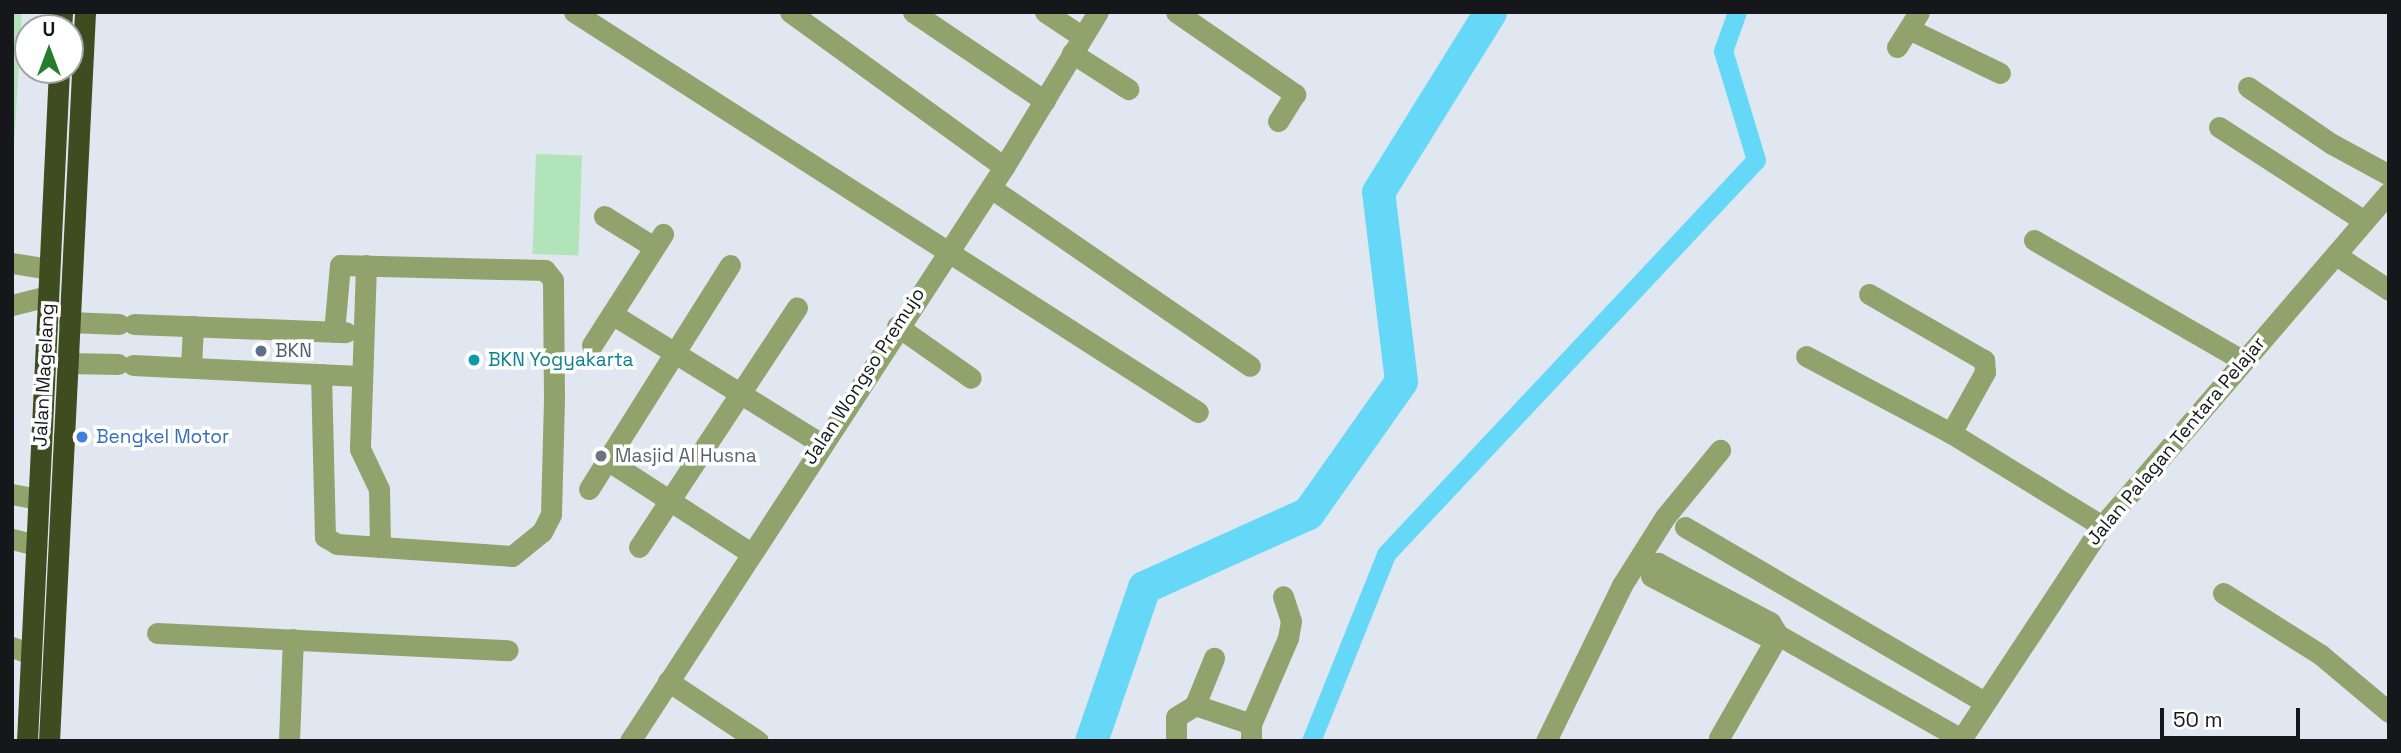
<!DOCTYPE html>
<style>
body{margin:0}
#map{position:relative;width:2401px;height:753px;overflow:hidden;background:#e1e7f0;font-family:"Space Grotesk",sans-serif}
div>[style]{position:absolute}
.green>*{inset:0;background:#b1e4b8;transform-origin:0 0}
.canal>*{height:19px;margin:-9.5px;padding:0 9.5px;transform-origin:9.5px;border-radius:9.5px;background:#65d8f7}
.river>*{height:33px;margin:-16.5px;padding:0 16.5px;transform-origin:16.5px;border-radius:16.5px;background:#65d8f7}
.minor>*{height:21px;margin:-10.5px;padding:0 10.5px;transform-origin:10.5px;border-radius:10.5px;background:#91a36d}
.highway>*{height:21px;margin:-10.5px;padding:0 10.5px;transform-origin:10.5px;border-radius:10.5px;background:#3f4c20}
.dots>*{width:19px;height:19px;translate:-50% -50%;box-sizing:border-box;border:4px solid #fff;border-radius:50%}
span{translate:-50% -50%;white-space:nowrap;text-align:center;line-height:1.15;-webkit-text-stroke:7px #fff;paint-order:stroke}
.service-label{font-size:19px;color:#4e5e75}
.left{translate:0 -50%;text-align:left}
.culture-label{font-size:19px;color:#0d838f}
.street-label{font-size:19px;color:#15171a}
.shop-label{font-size:19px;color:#366cbe}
.worship-label{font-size:19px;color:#5b616d}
.frame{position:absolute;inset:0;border:14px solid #15171a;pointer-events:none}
.north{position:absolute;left:14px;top:14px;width:70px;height:70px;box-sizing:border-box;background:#fff;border:2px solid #a1a2a3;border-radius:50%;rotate:0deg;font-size:19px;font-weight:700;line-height:28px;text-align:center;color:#15171a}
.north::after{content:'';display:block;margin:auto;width:24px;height:32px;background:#247e2d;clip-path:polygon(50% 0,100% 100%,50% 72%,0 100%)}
.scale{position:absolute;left:2160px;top:708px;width:140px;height:32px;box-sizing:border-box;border:4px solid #15171a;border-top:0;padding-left:9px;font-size:21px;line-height:24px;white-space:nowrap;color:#15171a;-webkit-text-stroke:5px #fff;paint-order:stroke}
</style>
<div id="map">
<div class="green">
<div style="clip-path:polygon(12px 12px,22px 12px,12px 178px)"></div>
<div style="left:536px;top:154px;width:46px;height:100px;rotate:2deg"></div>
</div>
<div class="canal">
<div style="left:1311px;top:741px;width:201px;rotate:-68.1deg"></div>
<div style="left:1386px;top:554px;width:540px;rotate:-46.8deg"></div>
<div style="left:1756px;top:160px;width:114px;rotate:-106.8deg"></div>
<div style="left:1723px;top:51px;width:41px;rotate:-70.3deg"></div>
</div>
<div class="river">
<div style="left:1091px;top:741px;width:163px;rotate:-71deg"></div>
<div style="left:1144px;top:587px;width:180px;rotate:-24.3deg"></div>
<div style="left:1308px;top:513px;width:161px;rotate:-54.8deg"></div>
<div style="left:1401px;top:381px;width:190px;rotate:-96.9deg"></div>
<div style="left:1378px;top:192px;width:212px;rotate:-58.1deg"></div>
</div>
<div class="minor">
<div style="left:574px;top:12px;width:741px;rotate:32.66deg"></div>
<div style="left:790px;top:12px;width:264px;rotate:35.9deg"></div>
<div style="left:913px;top:12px;width:159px;rotate:34deg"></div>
<div style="left:1045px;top:12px;width:43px;rotate:33.7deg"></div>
<div style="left:1176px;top:12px;width:145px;rotate:34.6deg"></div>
<div style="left:1295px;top:94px;width:32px;rotate:122deg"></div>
<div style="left:1909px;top:29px;width:101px;rotate:25.8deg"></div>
<div style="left:1897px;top:47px;width:41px;rotate:-57.8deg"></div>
<div style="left:1072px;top:53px;width:67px;rotate:32.7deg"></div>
<div style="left:2248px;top:87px;width:102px;rotate:34.2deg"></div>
<div style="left:2332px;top:144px;width:65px;rotate:28.5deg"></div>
<div style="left:2219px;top:127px;width:171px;rotate:32.9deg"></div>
<div style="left:991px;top:188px;width:314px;rotate:34.5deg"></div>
<div style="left:604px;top:216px;width:59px;rotate:31.8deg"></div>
<div style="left:2034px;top:240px;width:240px;rotate:30deg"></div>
<div style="left:2336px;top:255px;width:64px;rotate:33.4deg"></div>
<div style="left:12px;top:263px;width:37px;rotate:9deg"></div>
<div style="left:366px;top:265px;width:184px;rotate:91.9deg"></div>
<div style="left:360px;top:449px;width:44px;rotate:64.6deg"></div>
<div style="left:379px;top:489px;width:58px;rotate:89deg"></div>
<div style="left:730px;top:265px;width:231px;rotate:122.2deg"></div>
<div style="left:607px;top:460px;width:169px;rotate:32.9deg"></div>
<div style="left:1869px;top:294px;width:133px;rotate:29.9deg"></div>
<div style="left:1984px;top:360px;width:12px;rotate:85deg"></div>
<div style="left:1985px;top:372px;width:70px;rotate:119.1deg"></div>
<div style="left:12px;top:305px;width:37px;rotate:-14deg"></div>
<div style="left:612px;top:314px;width:245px;rotate:31.8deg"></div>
<div style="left:69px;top:322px;width:50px;rotate:2.3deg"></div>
<div style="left:134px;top:324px;width:212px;rotate:2.2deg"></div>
<div style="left:897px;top:326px;width:90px;rotate:35.1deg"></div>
<div style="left:592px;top:345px;width:132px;rotate:-57.4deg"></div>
<div style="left:1806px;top:356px;width:164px;rotate:28deg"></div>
<div style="left:1951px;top:433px;width:177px;rotate:31.6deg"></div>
<div style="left:68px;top:363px;width:50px;rotate:1.1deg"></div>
<div style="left:133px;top:365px;width:227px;rotate:2.8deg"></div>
<div style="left:191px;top:367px;width:41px;rotate:-87.2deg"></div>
<div style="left:321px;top:374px;width:163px;rotate:88.6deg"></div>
<div style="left:325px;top:537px;width:14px;rotate:30deg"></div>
<div style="left:337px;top:544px;width:175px;rotate:3.9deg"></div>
<div style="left:512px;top:556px;width:38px;rotate:-39deg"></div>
<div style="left:542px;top:532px;width:20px;rotate:-63deg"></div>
<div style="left:551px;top:514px;width:116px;rotate:-88.5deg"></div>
<div style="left:554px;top:398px;width:118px;rotate:-90.5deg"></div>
<div style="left:553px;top:280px;width:13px;rotate:-129deg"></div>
<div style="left:545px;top:270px;width:205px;rotate:-178.6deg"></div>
<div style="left:340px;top:265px;width:67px;rotate:95.1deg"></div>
<div style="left:589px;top:489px;width:34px;rotate:-58deg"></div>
<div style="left:12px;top:494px;width:26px;rotate:11deg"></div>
<div style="left:1685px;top:527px;width:346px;rotate:30.3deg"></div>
<div style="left:12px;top:539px;width:25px;rotate:14deg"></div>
<div style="left:639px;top:547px;width:287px;rotate:-56.6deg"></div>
<div style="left:2223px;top:593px;width:116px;rotate:32.3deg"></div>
<div style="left:2321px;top:655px;width:89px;rotate:40deg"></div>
<div style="left:157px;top:633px;width:351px;rotate:2.8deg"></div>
<div style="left:12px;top:647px;width:20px;rotate:20deg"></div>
<div style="left:668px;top:681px;width:108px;rotate:33.7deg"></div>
<div style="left:1195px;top:705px;width:51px;rotate:-68deg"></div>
<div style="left:1251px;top:724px;width:94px;rotate:-66.7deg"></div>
<div style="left:1288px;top:638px;width:17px;rotate:-80deg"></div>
<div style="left:1291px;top:621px;width:26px;rotate:-108deg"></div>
<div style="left:1719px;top:738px;width:119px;rotate:-60.2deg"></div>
<div style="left:1778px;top:635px;width:16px;rotate:-176deg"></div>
<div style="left:1762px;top:634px;width:125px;rotate:-152.4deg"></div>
<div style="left:1651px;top:576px;width:15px;rotate:-62deg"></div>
<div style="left:1658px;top:563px;width:127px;rotate:27.8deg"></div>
<div style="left:1770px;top:622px;width:15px;rotate:58deg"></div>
<div style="left:1778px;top:635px;width:210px;rotate:29.6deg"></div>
<div style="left:289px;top:741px;width:102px;rotate:-87.8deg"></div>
<div style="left:630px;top:741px;width:685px;rotate:-56.91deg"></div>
<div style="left:1004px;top:167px;width:181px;rotate:-58.8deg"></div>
<div style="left:1176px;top:741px;width:24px;rotate:-90deg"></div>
<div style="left:1176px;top:717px;width:22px;rotate:-32deg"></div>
<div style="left:1195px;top:705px;width:59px;rotate:18.7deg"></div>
<div style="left:1251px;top:724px;width:17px;rotate:90deg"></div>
<div style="left:1546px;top:741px;width:174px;rotate:-64deg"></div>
<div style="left:1622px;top:585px;width:80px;rotate:-57.7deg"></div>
<div style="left:1665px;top:517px;width:87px;rotate:-50.6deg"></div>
<div style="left:1960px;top:741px;width:258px;rotate:-56.6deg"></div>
<div style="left:2102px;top:526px;width:440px;rotate:-49.3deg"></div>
</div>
<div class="highway">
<div style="left:61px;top:28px;width:16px;rotate:-86deg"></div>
<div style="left:27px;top:741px;width:672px;rotate:-87.27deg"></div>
<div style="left:49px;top:741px;width:730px;rotate:-87.17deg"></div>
</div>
<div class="dots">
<div style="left:261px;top:351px;background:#5c6f8a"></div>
<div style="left:474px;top:360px;background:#0f9aa8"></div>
<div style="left:82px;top:437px;background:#3f7fe0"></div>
<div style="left:601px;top:456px;background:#6b7280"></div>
</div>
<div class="service-label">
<span class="left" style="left:275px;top:351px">BKN</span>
</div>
<div class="culture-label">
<span class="left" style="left:488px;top:360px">BKN Yogyakarta</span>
</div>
<div class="street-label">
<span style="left:44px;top:375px;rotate:-87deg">Jalan Magelang</span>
<span style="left:864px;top:376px;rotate:-57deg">Jalan Wongso Premujo</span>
<span style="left:2176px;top:441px;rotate:-50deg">Jalan Palagan Tentara Pelajar</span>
</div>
<div class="shop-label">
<span class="left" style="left:96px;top:437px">Bengkel Motor</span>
</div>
<div class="worship-label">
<span class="left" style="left:615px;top:456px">Masjid Al Husna</span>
</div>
<div class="frame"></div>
<div class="north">U</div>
<div class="scale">50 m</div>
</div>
